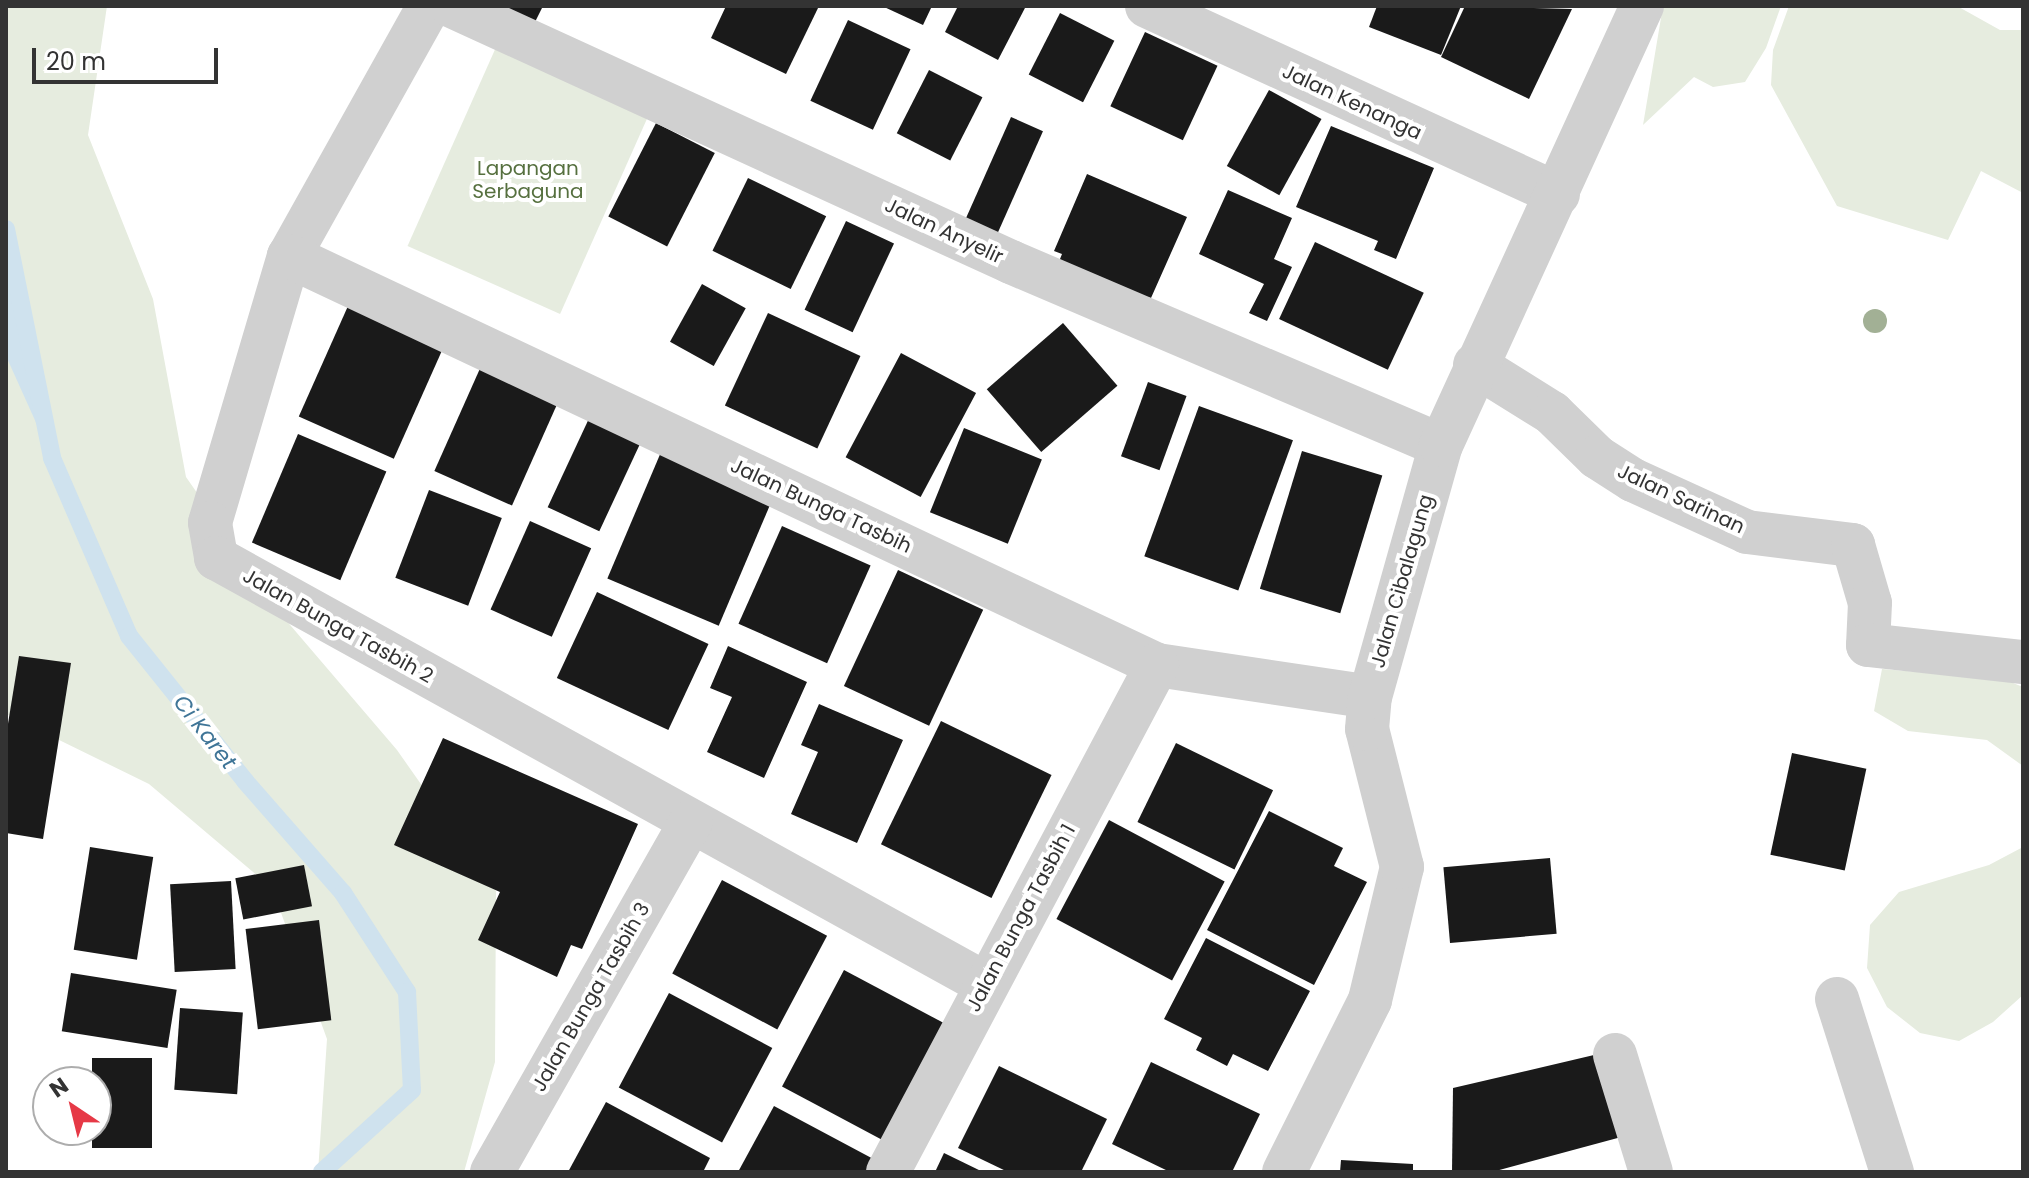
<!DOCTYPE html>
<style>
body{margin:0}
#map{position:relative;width:2029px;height:1178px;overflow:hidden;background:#fff;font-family:Poppins,sans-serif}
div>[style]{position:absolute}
.green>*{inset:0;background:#e6ecdf;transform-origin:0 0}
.water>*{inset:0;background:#cfe2ee}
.stream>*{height:18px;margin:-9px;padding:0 9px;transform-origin:9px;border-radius:9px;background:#cfe2ee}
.building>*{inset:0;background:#1a1a1a;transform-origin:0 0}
.street>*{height:44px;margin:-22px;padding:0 22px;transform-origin:22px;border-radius:22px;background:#d0d0d0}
.trees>*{width:24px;height:24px;margin:-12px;border-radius:50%;background:#a2b095}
span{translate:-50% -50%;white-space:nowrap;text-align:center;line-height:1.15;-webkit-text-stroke:8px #fff;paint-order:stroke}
.street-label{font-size:20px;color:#333}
.park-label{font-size:20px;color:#56703f}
.water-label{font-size:22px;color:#3f7597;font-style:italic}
.frame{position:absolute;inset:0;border:8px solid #333;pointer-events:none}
.north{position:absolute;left:32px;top:1066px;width:80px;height:80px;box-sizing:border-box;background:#fff;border:2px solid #adadad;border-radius:50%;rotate:325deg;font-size:22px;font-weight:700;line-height:32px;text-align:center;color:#333}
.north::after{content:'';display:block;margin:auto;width:28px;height:36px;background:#e63946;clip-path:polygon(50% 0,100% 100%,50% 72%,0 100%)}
.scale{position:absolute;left:32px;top:48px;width:186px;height:36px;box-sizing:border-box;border:4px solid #333;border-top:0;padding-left:10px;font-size:24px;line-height:28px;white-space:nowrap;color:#333;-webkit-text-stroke:6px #fff;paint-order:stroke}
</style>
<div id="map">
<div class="green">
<div style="clip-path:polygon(6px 6px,107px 6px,88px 135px,153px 299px,186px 477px,285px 619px,397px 750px,496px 891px,495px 1062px,464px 1172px,318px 1172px,327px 1039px,272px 888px,149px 784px,6px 714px)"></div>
<div style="clip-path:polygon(1663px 6px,1781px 6px,1766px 48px,1745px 82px,1713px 87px,1694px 77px,1643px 125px)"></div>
<div style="clip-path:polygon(1789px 6px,1957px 6px,2000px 30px,2023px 30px,2023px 193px,1981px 171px,1948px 240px,1837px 206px,1771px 85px,1773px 50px)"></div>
<div style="left:497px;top:45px;width:167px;height:220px;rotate:24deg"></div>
<div style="clip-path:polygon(1882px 669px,2003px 679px,2023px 687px,2023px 766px,1987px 740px,1908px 731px,1874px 711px)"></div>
<div style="clip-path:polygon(2023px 847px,2023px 995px,1993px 1022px,1959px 1041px,1920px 1033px,1887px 1007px,1867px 968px,1870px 925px,1899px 892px,1989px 865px)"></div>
</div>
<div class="water">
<div style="clip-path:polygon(6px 231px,52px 458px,6px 356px)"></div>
</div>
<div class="stream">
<div style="left:6px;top:229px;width:234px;rotate:78.6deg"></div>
<div style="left:52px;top:458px;width:194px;rotate:66.6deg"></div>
<div style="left:129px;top:636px;width:186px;rotate:51.3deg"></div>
<div style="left:245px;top:781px;width:149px;rotate:48.8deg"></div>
<div style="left:343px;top:893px;width:118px;rotate:57.1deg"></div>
<div style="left:407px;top:992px;width:98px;rotate:87.1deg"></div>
<div style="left:412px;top:1090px;width:122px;rotate:137.7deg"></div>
</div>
<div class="building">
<div style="clip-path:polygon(501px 6px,543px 6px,535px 22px)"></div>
<div style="clip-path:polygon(726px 6px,819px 6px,786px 74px,711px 38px)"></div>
<div style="clip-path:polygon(882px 6px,932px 6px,923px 25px)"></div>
<div style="clip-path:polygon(958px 6px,1026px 6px,998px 60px,945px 32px)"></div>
<div style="clip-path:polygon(1377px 6px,1461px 6px,1441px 55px,1369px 27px)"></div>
<div style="clip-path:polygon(1465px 6px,1572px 9px,1529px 99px,1441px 57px)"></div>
<div style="left:1060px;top:13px;width:61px;height:69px;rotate:27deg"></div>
<div style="left:848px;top:20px;width:69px;height:89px;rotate:25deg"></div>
<div style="left:1145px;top:32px;width:80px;height:82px;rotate:25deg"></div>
<div style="left:929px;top:70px;width:60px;height:71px;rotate:27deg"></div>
<div style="left:1269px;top:90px;width:60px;height:87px;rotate:29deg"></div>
<div style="left:1011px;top:117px;width:35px;height:122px;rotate:24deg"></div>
<div style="left:656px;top:123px;width:66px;height:105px;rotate:27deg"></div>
<div style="clip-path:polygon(1331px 126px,1434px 168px,1396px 259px,1374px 250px,1378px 241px,1296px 207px)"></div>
<div style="clip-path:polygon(1087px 174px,1187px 217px,1151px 298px,1054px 274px,1062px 254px,1054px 251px)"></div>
<div style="left:748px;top:178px;width:87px;height:81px;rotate:26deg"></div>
<div style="clip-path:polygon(1228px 190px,1292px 218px,1274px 259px,1292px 267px,1267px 321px,1249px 313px,1264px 284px,1199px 254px)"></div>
<div style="left:846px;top:221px;width:53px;height:98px;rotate:25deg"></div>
<div style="left:1315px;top:242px;width:120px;height:85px;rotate:25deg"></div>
<div style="left:702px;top:284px;width:50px;height:66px;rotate:29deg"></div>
<div style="left:348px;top:306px;width:104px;height:121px;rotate:24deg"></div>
<div style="left:768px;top:313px;width:102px;height:102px;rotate:25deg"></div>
<div style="left:1063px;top:323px;width:83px;height:101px;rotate:49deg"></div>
<div style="left:901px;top:353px;width:85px;height:118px;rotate:28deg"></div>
<div style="left:486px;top:355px;width:85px;height:127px;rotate:24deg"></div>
<div style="left:1148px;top:382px;width:41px;height:79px;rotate:20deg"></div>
<div style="left:1199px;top:406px;width:100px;height:160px;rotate:20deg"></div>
<div style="left:592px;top:412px;width:57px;height:105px;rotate:25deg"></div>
<div style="left:964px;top:428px;width:84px;height:91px;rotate:22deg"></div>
<div style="left:298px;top:434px;width:96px;height:118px;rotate:23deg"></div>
<div style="left:664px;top:445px;width:121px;height:145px;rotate:23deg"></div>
<div style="left:1302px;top:451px;width:84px;height:144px;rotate:17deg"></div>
<div style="left:429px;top:490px;width:78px;height:94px;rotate:21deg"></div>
<div style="left:530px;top:521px;width:67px;height:97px;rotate:24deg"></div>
<div style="left:782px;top:526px;width:97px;height:107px;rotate:24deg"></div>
<div style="left:898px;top:570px;width:94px;height:128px;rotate:25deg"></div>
<div style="left:597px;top:592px;width:123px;height:95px;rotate:25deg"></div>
<div style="clip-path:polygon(728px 646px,807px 682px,764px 778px,707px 752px,732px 697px,710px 688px)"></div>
<div style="clip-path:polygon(19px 656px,71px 663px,43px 839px,6px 833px,6px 736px)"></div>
<div style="clip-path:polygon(819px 704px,903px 740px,857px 843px,791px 814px,818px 752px,801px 745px)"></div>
<div style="left:941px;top:721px;width:123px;height:137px;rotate:26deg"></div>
<div style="clip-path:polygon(443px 738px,638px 824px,582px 949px,571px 945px,557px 977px,478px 940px,500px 892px,394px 845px)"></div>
<div style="left:1176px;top:743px;width:108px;height:88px;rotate:26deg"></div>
<div style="left:1792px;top:753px;width:76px;height:104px;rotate:12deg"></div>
<div style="clip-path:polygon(1269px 811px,1343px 848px,1334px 866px,1367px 882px,1314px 985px,1207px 930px)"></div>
<div style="left:1109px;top:820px;width:131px;height:112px;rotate:28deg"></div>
<div style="left:90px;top:847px;width:64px;height:104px;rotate:9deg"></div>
<div style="left:1550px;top:858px;width:76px;height:107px;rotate:85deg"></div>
<div style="left:304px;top:865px;width:42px;height:70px;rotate:79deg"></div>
<div style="left:722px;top:880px;width:119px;height:106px;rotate:28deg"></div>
<div style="left:231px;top:881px;width:88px;height:61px;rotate:87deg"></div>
<div style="left:319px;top:920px;width:101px;height:74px;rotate:83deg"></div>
<div style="clip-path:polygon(1206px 938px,1310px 991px,1268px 1071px,1233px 1054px,1227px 1066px,1196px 1050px,1202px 1038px,1164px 1019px)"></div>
<div style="left:844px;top:970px;width:120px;height:132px;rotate:28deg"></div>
<div style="left:71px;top:973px;width:107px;height:59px;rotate:9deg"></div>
<div style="left:669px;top:993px;width:117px;height:107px;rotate:28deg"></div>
<div style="left:180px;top:1008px;width:63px;height:82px;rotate:4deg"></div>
<div style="clip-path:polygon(1594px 1055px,1625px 1136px,1492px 1172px,1452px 1172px,1453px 1088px)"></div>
<div style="left:92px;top:1058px;width:60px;height:90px"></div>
<div style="clip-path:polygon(1151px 1062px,1260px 1114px,1232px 1172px,1170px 1172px,1112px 1144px)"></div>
<div style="clip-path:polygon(999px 1066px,1107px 1119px,1081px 1172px,1008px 1172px,958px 1148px)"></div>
<div style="clip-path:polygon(606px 1102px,710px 1158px,703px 1172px,568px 1172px)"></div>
<div style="clip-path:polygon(774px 1106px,879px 1162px,873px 1172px,738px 1172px)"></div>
<div style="clip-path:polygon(944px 1153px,983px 1172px,935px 1172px)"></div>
<div style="clip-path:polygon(1341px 1160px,1413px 1164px,1413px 1172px,1340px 1172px)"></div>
</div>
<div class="street">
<div style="left:429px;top:6px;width:287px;rotate:119.2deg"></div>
<div style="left:289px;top:256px;width:278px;rotate:106.5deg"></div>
<div style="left:210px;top:523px;width:36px;rotate:80deg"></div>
<div style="left:216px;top:558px;width:880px;rotate:28.95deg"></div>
<div style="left:452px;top:6px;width:615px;rotate:24.61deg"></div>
<div style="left:1011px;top:262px;width:467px;rotate:23.1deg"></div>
<div style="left:1147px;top:6px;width:452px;rotate:24.6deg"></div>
<div style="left:289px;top:256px;width:960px;rotate:25.23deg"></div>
<div style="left:1157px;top:665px;width:215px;rotate:8.5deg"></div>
<div style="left:1475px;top:365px;width:91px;rotate:31.9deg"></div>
<div style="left:1552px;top:413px;width:63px;rotate:44.4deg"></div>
<div style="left:1597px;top:457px;width:43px;rotate:32.6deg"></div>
<div style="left:1633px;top:480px;width:125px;rotate:24.5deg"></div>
<div style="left:1747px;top:532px;width:107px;rotate:7deg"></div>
<div style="left:1853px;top:545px;width:60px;rotate:73.7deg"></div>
<div style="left:1870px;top:603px;width:42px;rotate:92.7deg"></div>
<div style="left:1868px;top:645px;width:156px;rotate:6.3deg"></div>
<div style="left:1837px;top:999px;width:182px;rotate:72.4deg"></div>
<div style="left:1615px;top:1055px;width:122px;rotate:72.9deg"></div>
<div style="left:492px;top:1172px;width:403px;rotate:-60.4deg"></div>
<div style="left:888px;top:1172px;width:574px;rotate:-62.05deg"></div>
<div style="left:1284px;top:1172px;width:192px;rotate:-63.4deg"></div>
<div style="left:1370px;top:1000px;width:137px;rotate:-76.5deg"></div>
<div style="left:1402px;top:867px;width:142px;rotate:-104.2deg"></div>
<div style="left:1367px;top:729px;width:32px;rotate:-85deg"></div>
<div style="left:1370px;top:697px;width:262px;rotate:-74.3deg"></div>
<div style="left:1441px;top:445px;width:483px;rotate:-65.4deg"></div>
</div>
<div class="trees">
<div style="left:1875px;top:321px"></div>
</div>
<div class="street-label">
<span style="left:1352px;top:102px;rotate:25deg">Jalan Kenanga</span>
<span style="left:944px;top:231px;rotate:25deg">Jalan Anyelir</span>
<span style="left:1681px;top:499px;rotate:25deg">Jalan Sarinan</span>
<span style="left:821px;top:506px;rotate:25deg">Jalan Bunga Tasbih</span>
<span style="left:1402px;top:581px;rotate:-74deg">Jalan Cibalagung</span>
<span style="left:338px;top:626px;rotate:29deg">Jalan Bunga Tasbih 2</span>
<span style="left:1021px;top:918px;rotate:-62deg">Jalan Bunga Tasbih 1</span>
<span style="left:591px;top:997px;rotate:-60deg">Jalan Bunga Tasbih 3</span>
</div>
<div class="park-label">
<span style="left:528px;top:180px">Lapangan<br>Serbaguna</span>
</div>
<div class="water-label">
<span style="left:205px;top:732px;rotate:52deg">Ci Karet</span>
</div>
<div class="frame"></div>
<div class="north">N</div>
<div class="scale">20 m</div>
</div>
